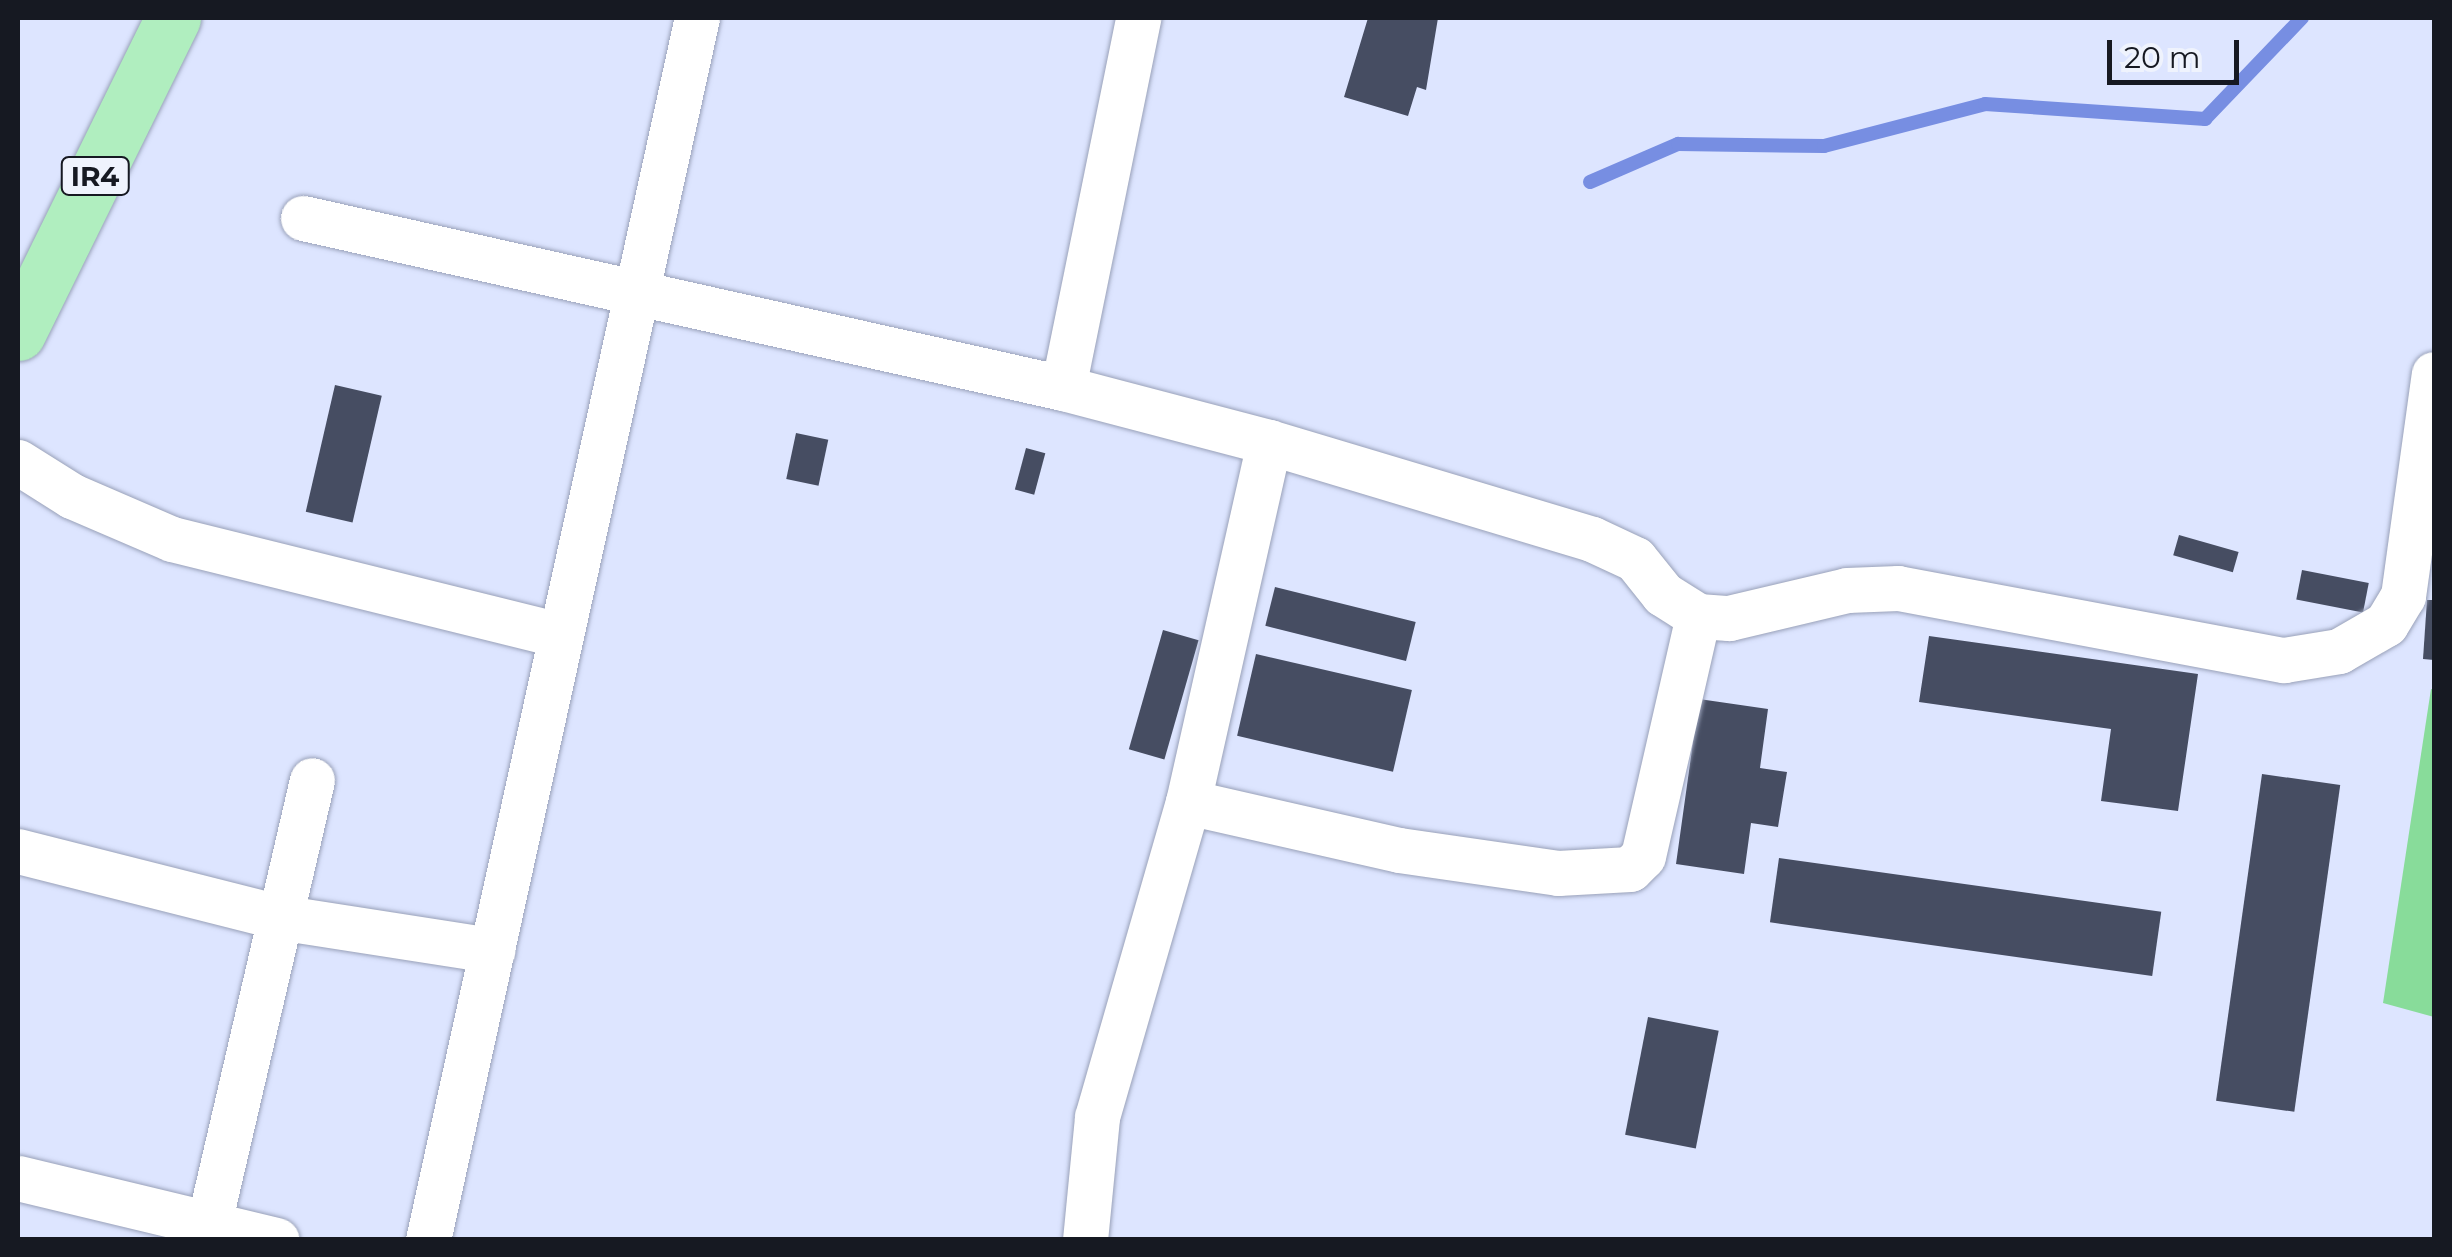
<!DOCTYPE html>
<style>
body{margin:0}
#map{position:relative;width:2452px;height:1257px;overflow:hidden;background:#dde5ff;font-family:Montserrat,sans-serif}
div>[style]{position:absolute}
.green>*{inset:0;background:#88dc9a}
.stream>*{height:14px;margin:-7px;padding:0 7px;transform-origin:7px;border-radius:7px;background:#778ee2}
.building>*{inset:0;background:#464d62;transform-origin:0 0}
.roads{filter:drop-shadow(0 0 2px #99a1b9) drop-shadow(0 0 2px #99a1b9)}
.street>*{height:45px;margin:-22.5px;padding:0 22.5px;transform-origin:22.5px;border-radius:22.5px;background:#fff}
.primary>*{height:55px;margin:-27.5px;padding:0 27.5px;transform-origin:27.5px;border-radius:27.5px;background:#b0eebf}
span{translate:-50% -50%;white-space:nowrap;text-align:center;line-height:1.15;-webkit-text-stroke:10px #eff3fd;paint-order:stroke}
.shield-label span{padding:2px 8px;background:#eff3fd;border:2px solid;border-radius:8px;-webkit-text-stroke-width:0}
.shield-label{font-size:28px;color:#161922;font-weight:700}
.frame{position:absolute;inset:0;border:20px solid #161922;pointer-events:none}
.scale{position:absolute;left:2107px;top:40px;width:132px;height:45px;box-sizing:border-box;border:5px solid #161922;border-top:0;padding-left:12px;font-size:30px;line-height:35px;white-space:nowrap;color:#161922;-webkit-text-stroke:8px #eff3fd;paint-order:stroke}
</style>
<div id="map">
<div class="green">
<div style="clip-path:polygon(2431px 689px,2434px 690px,2434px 1017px,2383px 1003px)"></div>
</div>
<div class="stream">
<div style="left:1590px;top:182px;width:96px;rotate:-23.4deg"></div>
<div style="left:1678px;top:144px;width:146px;rotate:0.8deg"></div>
<div style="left:1824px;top:146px;width:166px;rotate:-14.6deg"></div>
<div style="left:1985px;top:104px;width:221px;rotate:3.9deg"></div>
<div style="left:2205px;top:119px;width:140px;rotate:-46.2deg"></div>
</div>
<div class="building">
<div style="clip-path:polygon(1368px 18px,1438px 18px,1426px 90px,1417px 87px,1408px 116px,1344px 97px)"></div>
<div style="left:335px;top:385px;width:48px;height:130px;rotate:13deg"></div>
<div style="left:796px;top:433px;width:33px;height:47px;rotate:12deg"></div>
<div style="left:1026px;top:448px;width:20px;height:43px;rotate:15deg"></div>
<div style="left:2179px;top:535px;width:62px;height:21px;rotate:16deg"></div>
<div style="left:2302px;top:570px;width:68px;height:30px;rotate:11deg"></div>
<div style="left:1275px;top:587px;width:145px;height:40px;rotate:14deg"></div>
<div style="clip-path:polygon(2427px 600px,2434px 600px,2434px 660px,2423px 659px)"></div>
<div style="left:1163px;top:630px;width:37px;height:124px;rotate:16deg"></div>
<div style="clip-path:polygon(1929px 636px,2198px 674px,2178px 811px,2101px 801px,2111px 729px,1919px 702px)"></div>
<div style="left:1256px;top:654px;width:160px;height:84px;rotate:13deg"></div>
<div style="clip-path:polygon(1699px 699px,1768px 709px,1760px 768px,1787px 772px,1778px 827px,1751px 823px,1744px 874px,1676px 864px)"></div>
<div style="left:2262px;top:774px;width:79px;height:330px;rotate:8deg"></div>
<div style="left:1779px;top:858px;width:386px;height:65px;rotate:8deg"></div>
<div style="left:1648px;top:1017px;width:72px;height:120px;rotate:11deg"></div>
</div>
<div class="roads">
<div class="street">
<div style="left:303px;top:218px;width:779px;rotate:12.61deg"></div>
<div style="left:1063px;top:388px;width:213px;rotate:14.7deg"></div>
<div style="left:1269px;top:442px;width:337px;rotate:16.7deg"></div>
<div style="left:1592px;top:539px;width:47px;rotate:24.9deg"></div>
<div style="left:1635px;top:559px;width:45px;rotate:51.3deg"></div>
<div style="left:1663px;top:594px;width:41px;rotate:32.2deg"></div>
<div style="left:1698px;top:616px;width:31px;rotate:4deg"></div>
<div style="left:1729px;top:618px;width:121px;rotate:-13.3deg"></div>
<div style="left:1847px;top:590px;width:51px;rotate:-2.2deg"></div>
<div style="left:1898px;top:588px;width:393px;rotate:10.6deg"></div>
<div style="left:2284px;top:660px;width:56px;rotate:-9.3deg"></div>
<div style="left:2339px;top:651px;width:54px;rotate:-29.9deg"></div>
<div style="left:2386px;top:624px;width:33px;rotate:-59deg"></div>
<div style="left:2403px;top:596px;width:224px;rotate:-82.1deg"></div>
<div style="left:1063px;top:388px;width:378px;rotate:-78.5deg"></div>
<div style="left:18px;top:462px;width:64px;rotate:32.2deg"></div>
<div style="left:72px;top:496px;width:109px;rotate:23.3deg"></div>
<div style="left:172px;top:539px;width:400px;rotate:13.9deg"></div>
<div style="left:1188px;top:802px;width:216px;rotate:12.8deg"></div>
<div style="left:1399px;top:850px;width:161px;rotate:8.2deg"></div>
<div style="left:1558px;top:873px;width:72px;rotate:-3.2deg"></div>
<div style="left:1630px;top:869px;width:18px;rotate:-45deg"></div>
<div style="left:1643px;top:856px;width:246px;rotate:-77.1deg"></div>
<div style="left:18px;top:851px;width:268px;rotate:14.2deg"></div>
<div style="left:278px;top:917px;width:217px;rotate:8.8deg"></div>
<div style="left:18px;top:1178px;width:266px;rotate:13.5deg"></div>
<div style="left:205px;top:1240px;width:472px;rotate:-76.9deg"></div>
<div style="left:428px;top:1240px;width:1251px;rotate:-77.59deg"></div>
<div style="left:1085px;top:1240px;width:124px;rotate:-84.4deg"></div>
<div style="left:1097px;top:1117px;width:328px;rotate:-73.9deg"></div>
<div style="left:1188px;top:802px;width:369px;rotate:-77.3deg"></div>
</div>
<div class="primary">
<div style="left:18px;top:333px;width:351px;rotate:-63.8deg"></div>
</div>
</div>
<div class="shield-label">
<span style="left:95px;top:176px">IR4</span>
</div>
<div class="frame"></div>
<div class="scale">20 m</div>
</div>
